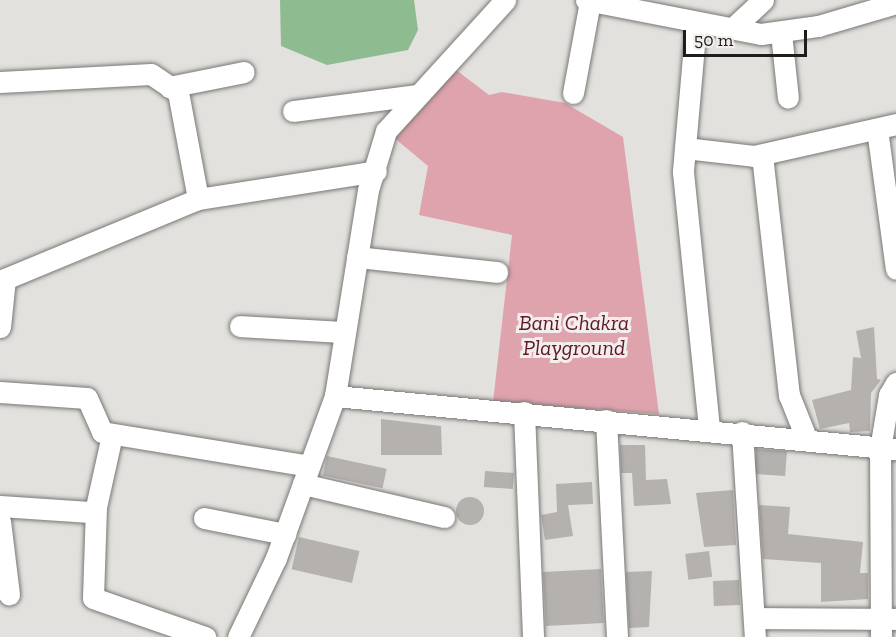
<!DOCTYPE html>
<style>
body{margin:0}
#map{position:relative;width:896px;height:637px;overflow:hidden;background:#e3e1de;font-family:"Zilla Slab",serif}
div>[style]{position:absolute}
.green>*{inset:0;background:#dfa3ad}
.water>*{inset:0;background:#8fbb91}
.building>*{inset:0;background:#b4b1af;transform-origin:0 0}
.round{border-radius:50%}
.roads{filter:drop-shadow(0 0 2px #797774) drop-shadow(0 0 2px #797774)}
.minor>*{height:21px;margin:-10.5px;padding:0 10.5px;transform-origin:10.5px;border-radius:10.5px;background:#fff}
span{translate:-50% -50%;white-space:nowrap;text-align:center;line-height:1.15;-webkit-text-stroke:6px #f1eeeb;paint-order:stroke}
.park-label{font-size:22px;color:#5f162b;font-style:italic}
.scale{position:absolute;left:683px;top:30px;width:124px;height:27px;box-sizing:border-box;border:3px solid #1e1d1c;border-top:0;padding-left:8px;font-size:18px;line-height:21px;white-space:nowrap;color:#1e1d1c;-webkit-text-stroke:4px #f1eeeb;paint-order:stroke}
</style>
<div id="map">
<div class="green">
<div style="clip-path:polygon(447px 63px,489px 95px,502px 92px,565px 103px,623px 137px,659px 414px,493px 402px,512px 235px,419px 215px,428px 166px,386px 131px,429px 101px)"></div>
</div>
<div class="water">
<div style="clip-path:polygon(280px 0,414px 0,418px 30px,408px 50px,327px 65px,281px 46px)"></div>
</div>
<div class="building">
<div style="clip-path:polygon(874px 327px,877px 379px,881px 380px,871px 393px,870px 431px,850px 432px,849px 423px,820px 429px,812px 400px,851px 390px,853px 357px,861px 358px,856px 331px)"></div>
<div style="clip-path:polygon(381px 419px,441px 426px,442px 455px,381px 455px)"></div>
<div style="clip-path:polygon(620px 445px,645px 445px,646px 480px,667px 479px,671px 504px,634px 506px,632px 473px,621px 473px)"></div>
<div style="left:756px;top:449px;width:31px;height:25px;rotate:4deg"></div>
<div style="left:327px;top:456px;width:61px;height:20px;rotate:12deg"></div>
<div style="left:485px;top:471px;width:29px;height:16px;rotate:4deg"></div>
<div style="clip-path:polygon(592px 482px,593px 504px,568px 505px,573px 536px,545px 540px,541px 515px,557px 512px,556px 484px)"></div>
<div style="clip-path:polygon(733px 490px,736px 545px,704px 547px,696px 493px)"></div>
<div class="round" style="left:456px;top:497px;width:28px;height:28px"></div>
<div style="clip-path:polygon(759px 505px,790px 507px,788px 534px,863px 542px,860px 573px,868px 573px,868px 599px,821px 602px,821px 563px,763px 559px)"></div>
<div style="left:299px;top:537px;width:62px;height:33px;rotate:13deg"></div>
<div style="left:709px;top:551px;width:26px;height:24px;rotate:83deg"></div>
<div style="left:601px;top:569px;width:54px;height:58px;rotate:87deg"></div>
<div style="clip-path:polygon(652px 571px,649px 627px,629px 628px,626px 572px)"></div>
<div style="left:739px;top:580px;width:25px;height:26px;rotate:88deg"></div>
</div>
<div class="roads">
<div class="minor">
<div style="left:586px;top:0;width:178px;rotate:11deg"></div>
<div style="left:761px;top:34px;width:58px;rotate:-8deg"></div>
<div style="left:818px;top:26px;width:81px;rotate:-16.4deg"></div>
<div style="left:696px;top:22px;width:151px;rotate:95deg"></div>
<div style="left:683px;top:172px;width:257px;rotate:84.2deg"></div>
<div style="left:733px;top:28px;width:41px;rotate:-43deg"></div>
<div style="left:781px;top:33px;width:65px;rotate:83.9deg"></div>
<div style="left:0;top:82px;width:151px;rotate:-3deg"></div>
<div style="left:151px;top:74px;width:32px;rotate:34deg"></div>
<div style="left:178px;top:92px;width:109px;rotate:79.4deg"></div>
<div style="left:169px;top:87px;width:76px;rotate:-11.3deg"></div>
<div style="left:573px;top:93px;width:94px;rotate:-79.5deg"></div>
<div style="left:293px;top:111px;width:125px;rotate:-7.4deg"></div>
<div style="left:877px;top:129px;width:141px;rotate:82.3deg"></div>
<div style="left:685px;top:148px;width:69px;rotate:6.6deg"></div>
<div style="left:754px;top:156px;width:146px;rotate:-12.7deg"></div>
<div style="left:762px;top:155px;width:242px;rotate:83.6deg"></div>
<div style="left:789px;top:395px;width:48px;rotate:68.2deg"></div>
<div style="left:357px;top:257px;width:141px;rotate:6.1deg"></div>
<div style="left:0;top:281px;width:214px;rotate:-22.5deg"></div>
<div style="left:198px;top:199px;width:180px;rotate:-8.9deg"></div>
<div style="left:240px;top:326px;width:105px;rotate:3.3deg"></div>
<div style="left:0;top:327px;width:48px;rotate:-84.1deg"></div>
<div style="left:0;top:392px;width:87px;rotate:3.9deg"></div>
<div style="left:87px;top:398px;width:37px;rotate:66deg"></div>
<div style="left:102px;top:432px;width:210px;rotate:9.3deg"></div>
<div style="left:335px;top:396px;width:563px;rotate:5.4deg"></div>
<div style="left:524px;top:412px;width:225px;rotate:87.7deg"></div>
<div style="left:606px;top:420px;width:217px;rotate:87.1deg"></div>
<div style="left:742px;top:432px;width:205px;rotate:86.4deg"></div>
<div style="left:303px;top:484px;width:145px;rotate:13.2deg"></div>
<div style="left:0;top:506px;width:90px;rotate:3.8deg"></div>
<div style="left:90px;top:512px;width:8px;rotate:-40deg"></div>
<div style="left:96px;top:507px;width:74px;rotate:-77.5deg"></div>
<div style="left:96px;top:507px;width:91px;rotate:91.9deg"></div>
<div style="left:93px;top:598px;width:119px;rotate:19.2deg"></div>
<div style="left:204px;top:518px;width:83px;rotate:11.2deg"></div>
<div style="left:0;top:521px;width:74px;rotate:83deg"></div>
<div style="left:754px;top:618px;width:142px;rotate:0.4deg"></div>
<div style="left:238px;top:637px;width:88px;rotate:-64.3deg"></div>
<div style="left:276px;top:558px;width:172px;rotate:-70deg"></div>
<div style="left:335px;top:396px;width:209px;rotate:-80.9deg"></div>
<div style="left:368px;top:190px;width:62px;rotate:-73deg"></div>
<div style="left:386px;top:131px;width:177px;rotate:-47.7deg"></div>
<div style="left:881px;top:637px;width:188px;rotate:-90.3deg"></div>
<div style="left:880px;top:449px;width:55px;rotate:-80.5deg"></div>
<div style="left:889px;top:395px;width:14px;rotate:-60deg"></div>
</div>
</div>
<div class="park-label">
<span style="left:574px;top:335px">Bani Chakra<br>Playground</span>
</div>
<div class="scale">50 m</div>
</div>
